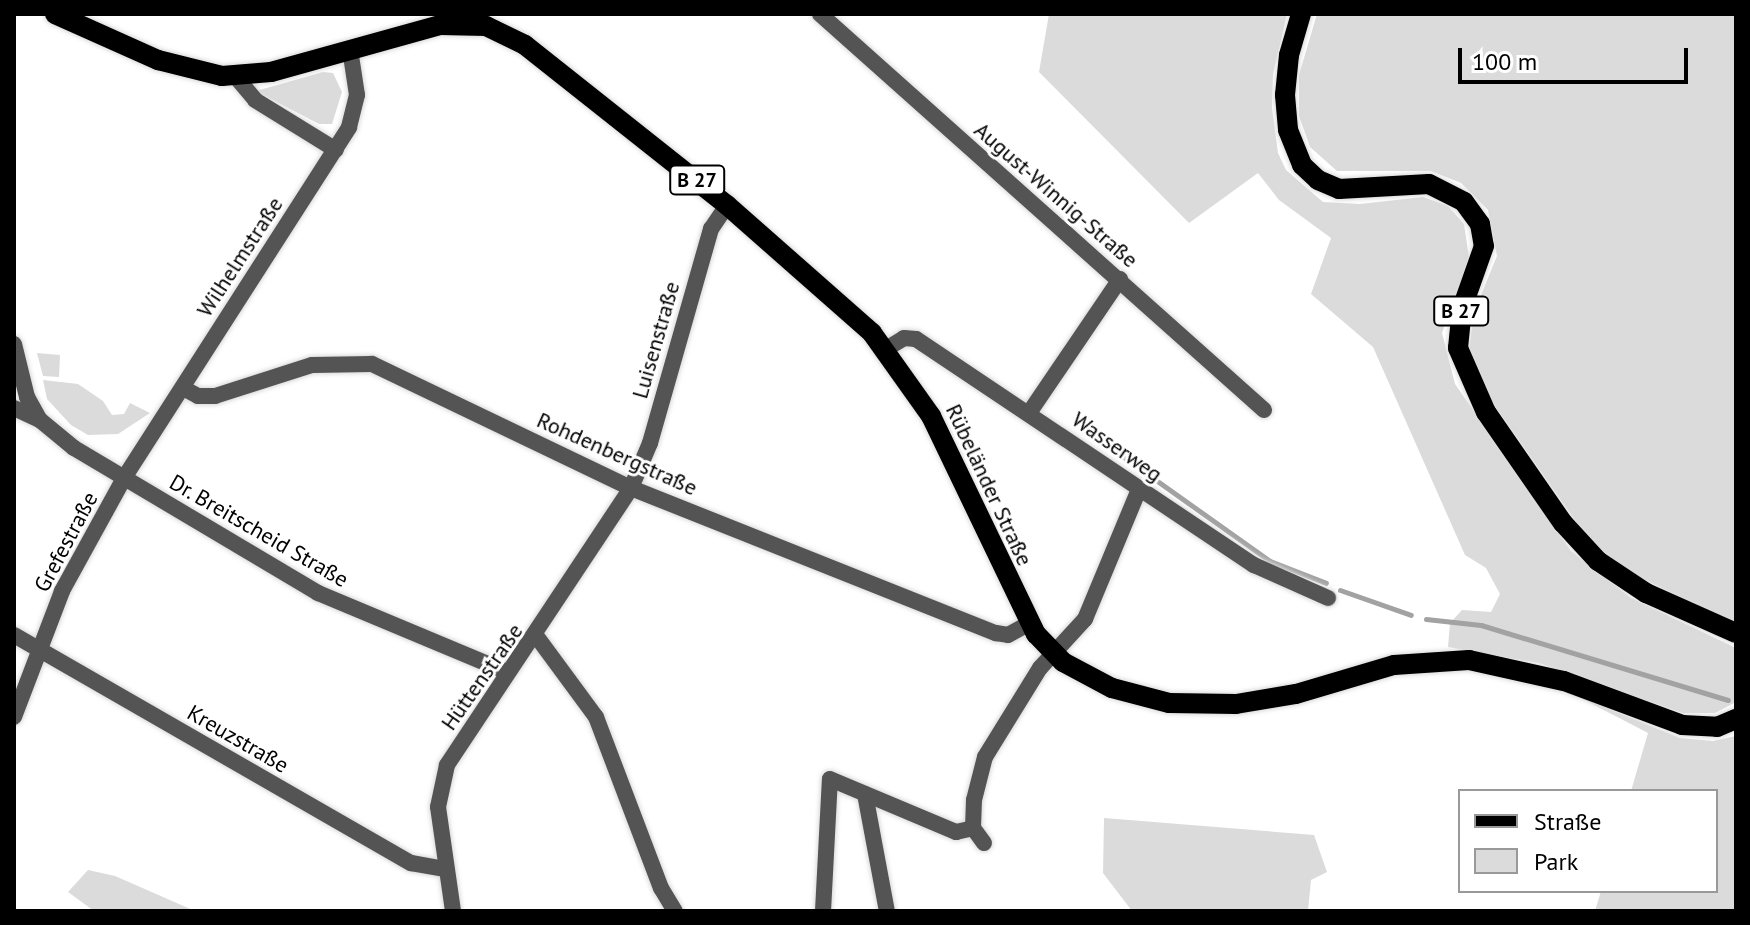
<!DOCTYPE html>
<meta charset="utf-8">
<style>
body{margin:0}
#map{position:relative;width:1750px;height:925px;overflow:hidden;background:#fff;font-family:"PT Sans",sans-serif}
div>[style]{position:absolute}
.green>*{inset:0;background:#dbdbdb}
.stream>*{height:5px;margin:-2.5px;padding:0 2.5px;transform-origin:2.5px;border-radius:2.5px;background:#a2a2a2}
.roads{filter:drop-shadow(0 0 2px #dbdbdb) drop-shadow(0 0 2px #dbdbdb)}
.minor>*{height:16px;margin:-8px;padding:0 8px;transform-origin:8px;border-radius:8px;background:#545454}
.major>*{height:20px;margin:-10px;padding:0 10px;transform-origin:10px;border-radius:10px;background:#000}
span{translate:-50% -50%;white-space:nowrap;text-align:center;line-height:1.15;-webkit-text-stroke:6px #fff;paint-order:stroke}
.shield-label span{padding:2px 6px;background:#fff;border:2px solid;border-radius:6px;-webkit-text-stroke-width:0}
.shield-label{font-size:20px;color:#000;font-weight:700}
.street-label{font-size:22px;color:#000}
.frame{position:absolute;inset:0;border:16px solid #000;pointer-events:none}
.legend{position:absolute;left:1458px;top:789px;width:260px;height:104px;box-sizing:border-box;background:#fff;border:2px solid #999;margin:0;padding:10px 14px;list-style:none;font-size:24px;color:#000}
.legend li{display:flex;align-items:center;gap:16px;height:40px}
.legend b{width:40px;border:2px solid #999}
.scale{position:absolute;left:1458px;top:48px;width:230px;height:36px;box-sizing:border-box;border:4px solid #000;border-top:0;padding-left:10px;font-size:24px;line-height:28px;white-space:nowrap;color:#000;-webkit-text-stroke:6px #fff;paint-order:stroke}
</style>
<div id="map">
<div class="green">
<div style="clip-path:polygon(1049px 14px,1287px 14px,1273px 74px,1272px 108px,1278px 153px,1286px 170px,1323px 202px,1360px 204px,1423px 197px,1448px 206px,1464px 224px,1469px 258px,1442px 333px,1455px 384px,1571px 551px,1631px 598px,1736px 648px,1736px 702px,1715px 713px,1683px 713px,1539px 663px,1448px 647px,1450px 623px,1462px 610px,1491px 612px,1500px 594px,1486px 568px,1465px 555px,1373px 347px,1311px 294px,1331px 238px,1279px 200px,1258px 173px,1189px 223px,1039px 72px)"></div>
<div style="clip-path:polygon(1317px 14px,1736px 14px,1736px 624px,1617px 566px,1589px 540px,1485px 392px,1469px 352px,1474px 312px,1497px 256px,1488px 210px,1461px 183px,1431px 171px,1337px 171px,1310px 147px,1299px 116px,1299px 75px)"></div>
<div style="clip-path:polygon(323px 72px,333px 73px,342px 92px,332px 124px,319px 124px,256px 91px)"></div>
<div style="clip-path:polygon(37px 353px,60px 355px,59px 377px,43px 376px)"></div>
<div style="clip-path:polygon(43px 380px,78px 384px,103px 401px,112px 415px,124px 414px,130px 403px,150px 413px,118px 434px,88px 435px,71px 425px,47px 399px)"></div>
<div style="clip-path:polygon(1577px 696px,1680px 738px,1713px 741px,1736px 736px,1736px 911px,1595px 911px,1601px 891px,1716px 891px,1716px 791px,1631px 791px,1648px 733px)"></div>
<div style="clip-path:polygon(1104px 818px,1314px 835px,1327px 872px,1311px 880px,1308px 911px,1132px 911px,1103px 873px)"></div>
<div style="clip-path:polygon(88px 870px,115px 876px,195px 911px,94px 911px,68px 892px)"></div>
</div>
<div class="stream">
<div style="left:1115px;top:451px;width:190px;rotate:35.4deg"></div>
<div style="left:1270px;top:561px;width:60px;rotate:21.4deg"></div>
<div style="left:1340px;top:590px;width:75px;rotate:19.4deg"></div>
<div style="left:1426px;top:619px;width:55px;rotate:6.2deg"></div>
<div style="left:1481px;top:625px;width:258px;rotate:16.9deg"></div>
</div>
<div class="roads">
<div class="minor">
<div style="left:820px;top:14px;width:595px;rotate:41.73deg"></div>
<div style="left:236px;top:77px;width:30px;rotate:50deg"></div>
<div style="left:255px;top:100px;width:95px;rotate:31.7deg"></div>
<div style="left:14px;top:344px;width:55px;rotate:76.2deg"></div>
<div style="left:27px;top:397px;width:26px;rotate:61deg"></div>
<div style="left:40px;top:420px;width:44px;rotate:39.5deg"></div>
<div style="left:74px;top:448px;width:284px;rotate:30.7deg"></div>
<div style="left:318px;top:593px;width:205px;rotate:22.7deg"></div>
<div style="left:886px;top:349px;width:21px;rotate:-31deg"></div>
<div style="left:904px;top:338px;width:12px;rotate:5deg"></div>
<div style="left:916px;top:339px;width:407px;rotate:33.8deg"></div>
<div style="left:1254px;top:565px;width:81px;rotate:24deg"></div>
<div style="left:183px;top:388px;width:17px;rotate:28deg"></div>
<div style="left:198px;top:396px;width:17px"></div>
<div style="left:215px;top:396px;width:102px;rotate:-17.7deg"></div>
<div style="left:312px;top:365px;width:60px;rotate:-1deg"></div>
<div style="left:372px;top:364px;width:287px;rotate:25.6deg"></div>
<div style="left:631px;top:488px;width:393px;rotate:21.7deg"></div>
<div style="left:996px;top:633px;width:12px;rotate:9deg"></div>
<div style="left:1008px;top:635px;width:25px;rotate:-29deg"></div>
<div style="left:14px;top:408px;width:29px;rotate:25deg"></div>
<div style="left:1029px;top:413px;width:162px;rotate:-55.8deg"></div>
<div style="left:14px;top:635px;width:458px;rotate:29.9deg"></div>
<div style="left:411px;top:863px;width:35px;rotate:10deg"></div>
<div style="left:537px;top:637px;width:99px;rotate:53.6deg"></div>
<div style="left:596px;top:717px;width:183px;rotate:69.2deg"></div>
<div style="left:661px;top:888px;width:27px;rotate:59deg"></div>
<div style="left:14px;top:717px;width:135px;rotate:-69.1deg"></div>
<div style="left:62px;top:591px;width:129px;rotate:-61.2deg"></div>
<div style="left:124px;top:478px;width:417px;rotate:-57.3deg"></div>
<div style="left:349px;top:127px;width:33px;rotate:-76deg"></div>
<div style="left:357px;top:95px;width:47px;rotate:-98.7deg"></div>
<div style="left:865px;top:794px;width:119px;rotate:79.4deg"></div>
<div style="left:984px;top:843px;width:19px;rotate:-126deg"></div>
<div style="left:973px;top:828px;width:28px;rotate:-88deg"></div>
<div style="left:974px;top:800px;width:44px;rotate:-75.7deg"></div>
<div style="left:985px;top:757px;width:105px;rotate:-58.3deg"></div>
<div style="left:1040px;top:668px;width:67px;rotate:-47.4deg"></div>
<div style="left:1085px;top:619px;width:141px;rotate:-67.4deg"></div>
<div style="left:453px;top:911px;width:105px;rotate:-98.2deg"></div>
<div style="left:438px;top:807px;width:43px;rotate:-77.9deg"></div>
<div style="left:447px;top:765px;width:333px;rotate:-56.4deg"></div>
<div style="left:631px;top:488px;width:49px;rotate:-67.1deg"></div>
<div style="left:650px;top:443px;width:223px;rotate:-74.1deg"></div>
<div style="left:711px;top:229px;width:29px;rotate:-56deg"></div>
<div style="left:823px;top:911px;width:132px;rotate:-87deg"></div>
<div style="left:830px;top:779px;width:137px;rotate:22.8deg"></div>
<div style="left:956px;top:832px;width:17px;rotate:-13deg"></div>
</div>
<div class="major">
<div style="left:55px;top:14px;width:113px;rotate:24.1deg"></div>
<div style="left:158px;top:60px;width:66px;rotate:14deg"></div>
<div style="left:222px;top:76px;width:49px;rotate:-4.7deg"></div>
<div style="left:271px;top:72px;width:175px;rotate:-15.5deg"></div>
<div style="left:440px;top:25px;width:46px;rotate:1.2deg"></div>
<div style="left:486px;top:26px;width:43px;rotate:26deg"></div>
<div style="left:525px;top:45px;width:258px;rotate:38.4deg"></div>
<div style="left:727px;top:205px;width:193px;rotate:41.4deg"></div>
<div style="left:872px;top:333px;width:102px;rotate:54.6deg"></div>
<div style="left:931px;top:416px;width:242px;rotate:64.3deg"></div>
<div style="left:1036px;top:634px;width:39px;rotate:46deg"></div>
<div style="left:1063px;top:662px;width:55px;rotate:28deg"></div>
<div style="left:1112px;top:688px;width:59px;rotate:14.7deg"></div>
<div style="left:1169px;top:703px;width:67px;rotate:0.9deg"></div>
<div style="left:1236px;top:704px;width:61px;rotate:-9.5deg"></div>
<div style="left:1296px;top:694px;width:102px;rotate:-16.5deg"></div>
<div style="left:1394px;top:665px;width:75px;rotate:-3.8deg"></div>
<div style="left:1469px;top:660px;width:97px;rotate:12.5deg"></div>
<div style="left:1564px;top:681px;width:126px;rotate:20.4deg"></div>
<div style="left:1682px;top:725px;width:35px;rotate:3deg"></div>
<div style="left:1717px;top:727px;width:21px;rotate:-23deg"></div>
<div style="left:1301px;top:14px;width:43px;rotate:106.3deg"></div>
<div style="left:1289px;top:55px;width:40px;rotate:95.7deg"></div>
<div style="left:1285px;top:95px;width:35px;rotate:85deg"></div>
<div style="left:1288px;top:130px;width:38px;rotate:68deg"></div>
<div style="left:1302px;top:165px;width:22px;rotate:43deg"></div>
<div style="left:1318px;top:180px;width:23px;rotate:23deg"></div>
<div style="left:1339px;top:189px;width:90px;rotate:-3.2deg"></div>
<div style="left:1429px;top:184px;width:39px;rotate:27deg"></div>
<div style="left:1464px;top:202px;width:27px;rotate:54deg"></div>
<div style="left:1480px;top:224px;width:22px;rotate:80deg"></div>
<div style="left:1484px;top:246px;width:66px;rotate:109.5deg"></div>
<div style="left:1462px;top:308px;width:40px;rotate:95.7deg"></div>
<div style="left:1458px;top:348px;width:70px;rotate:66.4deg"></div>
<div style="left:1486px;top:412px;width:135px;rotate:55.3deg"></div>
<div style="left:1563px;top:523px;width:52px;rotate:47.4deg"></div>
<div style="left:1598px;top:561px;width:58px;rotate:33.7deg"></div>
<div style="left:1646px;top:593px;width:98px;rotate:24deg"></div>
</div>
</div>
<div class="shield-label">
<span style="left:697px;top:180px">B 27</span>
<span style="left:1461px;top:311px">B 27</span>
</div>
<div class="street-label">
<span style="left:1056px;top:195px;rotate:41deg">August-Winnig-Straße</span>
<span style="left:240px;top:257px;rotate:-57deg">Wilhelmstraße</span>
<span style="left:656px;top:340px;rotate:-74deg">Luisenstraße</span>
<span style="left:1117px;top:447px;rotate:35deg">Wasserweg</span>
<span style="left:617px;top:454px;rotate:24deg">Rohdenbergstraße</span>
<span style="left:989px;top:485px;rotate:65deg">Rübeländer Straße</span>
<span style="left:259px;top:531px;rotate:30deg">Dr. Breitscheid Straße</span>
<span style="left:66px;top:542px;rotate:-62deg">Grefestraße</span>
<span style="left:482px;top:677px;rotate:-55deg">Hüttenstraße</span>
<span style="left:238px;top:739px;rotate:30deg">Kreuzstraße</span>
</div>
<div class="frame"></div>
<ul class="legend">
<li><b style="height:10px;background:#000"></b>Straße</li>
<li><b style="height:22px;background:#dbdbdb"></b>Park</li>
</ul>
<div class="scale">100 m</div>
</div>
